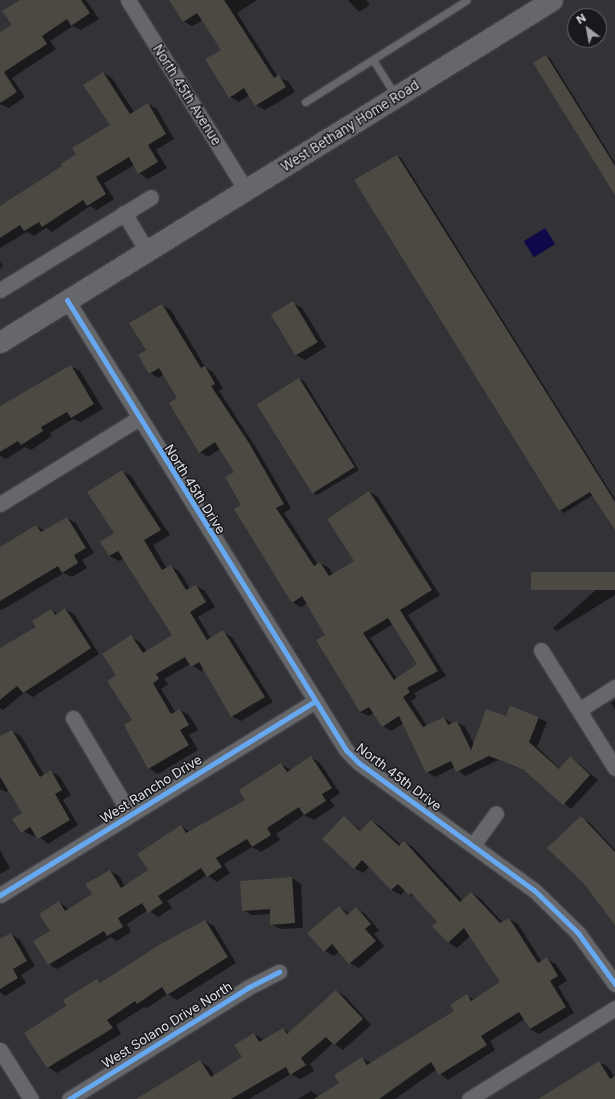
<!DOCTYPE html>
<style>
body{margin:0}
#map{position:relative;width:615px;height:1099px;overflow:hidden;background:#323237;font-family:Inter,sans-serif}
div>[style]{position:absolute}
.water>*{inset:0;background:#100949;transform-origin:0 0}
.shadow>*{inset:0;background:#0007}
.building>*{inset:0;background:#4c4943;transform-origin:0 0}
.roads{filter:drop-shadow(0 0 1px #4e4f53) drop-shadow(0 0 1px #4e4f53)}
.service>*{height:7px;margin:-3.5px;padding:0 3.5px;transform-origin:3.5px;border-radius:3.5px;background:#66676a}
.minor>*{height:15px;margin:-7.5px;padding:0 7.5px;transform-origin:7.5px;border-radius:7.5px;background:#66676a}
.secondary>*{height:21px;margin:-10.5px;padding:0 10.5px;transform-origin:10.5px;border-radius:10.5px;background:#66676a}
.cycleway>*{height:5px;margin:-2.5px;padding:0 2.5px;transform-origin:2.5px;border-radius:2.5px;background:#66a8f1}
span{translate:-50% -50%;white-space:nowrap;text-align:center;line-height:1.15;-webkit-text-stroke:3px #18191d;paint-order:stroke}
.street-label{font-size:13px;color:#e0e2e7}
.north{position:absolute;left:567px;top:8px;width:40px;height:40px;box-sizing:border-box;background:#18191d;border:1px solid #68696e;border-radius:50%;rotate:328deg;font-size:11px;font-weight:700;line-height:16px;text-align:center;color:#e0e2e7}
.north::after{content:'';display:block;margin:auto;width:14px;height:18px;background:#a3a4a9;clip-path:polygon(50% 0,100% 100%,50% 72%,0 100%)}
</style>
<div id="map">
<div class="water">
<div style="left:545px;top:228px;width:19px;height:25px;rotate:58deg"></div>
</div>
<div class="shadow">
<div style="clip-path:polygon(21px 0,86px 0,99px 19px,81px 30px,73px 26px,50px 41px,56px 49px,12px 78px,25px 97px,9px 108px,0 104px,0 34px,13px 25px)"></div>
<div style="clip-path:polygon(170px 0,257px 0,237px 13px,278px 77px,288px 81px,295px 92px,265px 110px,256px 105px,250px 95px,239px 102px,230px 97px,222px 50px,203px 20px,192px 26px,183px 21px)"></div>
<div style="clip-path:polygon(348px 0,366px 0,370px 5px,359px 12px)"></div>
<div style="clip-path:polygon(546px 56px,550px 58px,615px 163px,615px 194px)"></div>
<div style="clip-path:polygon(103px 73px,112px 78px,134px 112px,148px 104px,157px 109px,174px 139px,156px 150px,167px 168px,148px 179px,139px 173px,134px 165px,104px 183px,114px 199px,97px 210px,90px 206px,52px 232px,46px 228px,34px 236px,27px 232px,0 248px,0 208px,64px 166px,111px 125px)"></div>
<div style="clip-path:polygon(397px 156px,401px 158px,615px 499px,615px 529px,593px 495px,564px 513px,560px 510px)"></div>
<div style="clip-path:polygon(0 262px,3px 266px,0 268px)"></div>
<div style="clip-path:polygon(293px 303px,302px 308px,326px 347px,305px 360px,296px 355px)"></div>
<div style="clip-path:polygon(evenodd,162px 305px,171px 310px,205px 367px,213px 372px,223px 388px,219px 391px,257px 449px,291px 508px,284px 513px,318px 565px,320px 563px,329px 568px,333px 575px,355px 561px,369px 492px,378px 497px,440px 595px,408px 615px,446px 676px,414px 693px,417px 697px,411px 701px,427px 726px,444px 718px,453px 724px,457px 722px,465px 727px,474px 744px,506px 718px,538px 718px,547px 722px,537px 747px,560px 769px,571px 757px,598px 780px,571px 809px,528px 772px,498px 760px,465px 776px,455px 767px,435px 777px,427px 772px,404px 723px,391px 731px,383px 726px,374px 713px,369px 716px,360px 712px,326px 635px,307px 603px,301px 607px,292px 602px,242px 505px,235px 472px,220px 449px,208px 457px,200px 452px,179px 398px,164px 374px,158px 378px,150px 373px,147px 351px,162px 305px,393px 624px,419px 664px,397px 679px,370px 638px,393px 624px)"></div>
<div style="clip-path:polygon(71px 366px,80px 371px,103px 409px,80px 422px,73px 419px,50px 433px,52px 436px,31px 450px,25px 447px,6px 459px,0 456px,0 408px)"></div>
<div style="clip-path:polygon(299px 379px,304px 381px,359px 470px,317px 495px,312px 492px)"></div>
<div style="clip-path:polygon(122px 471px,131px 476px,170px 535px,153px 545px,167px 569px,171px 566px,180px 572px,190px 589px,196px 586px,205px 591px,215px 607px,198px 617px,211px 639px,223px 632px,232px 637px,273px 702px,241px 721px,232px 716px,204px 669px,201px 671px,190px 664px,164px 679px,168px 684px,161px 689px,176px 713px,180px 710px,189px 715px,198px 730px,189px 735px,198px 750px,158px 774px,149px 768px,117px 675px,131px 637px,140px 642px,147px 652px,174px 636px,124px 558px,119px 561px,110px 556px,102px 542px,115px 534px)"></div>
<div style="clip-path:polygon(67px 518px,76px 523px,94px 553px,82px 560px,87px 568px,72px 577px,64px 573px,2px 610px,0 609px,0 548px,36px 526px,45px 531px)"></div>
<div style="clip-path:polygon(615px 573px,615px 595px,557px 631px,553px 628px)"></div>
<div style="clip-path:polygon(65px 609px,74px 614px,99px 654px,33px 697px,25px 692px,3px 710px,0 708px,0 649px,37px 627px,51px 610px,58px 614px)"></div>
<div style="clip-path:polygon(615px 700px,615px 709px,611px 703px)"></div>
<div style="clip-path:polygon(12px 731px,21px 736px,44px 775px,51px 771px,60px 777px,71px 795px,63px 800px,78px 825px,48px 844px,36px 834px,33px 836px,23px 831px,23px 813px,9px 790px,6px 792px,0 789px,0 738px)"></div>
<div style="clip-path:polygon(311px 757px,320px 763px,340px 793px,330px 800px,335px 806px,314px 820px,304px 815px,276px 834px,280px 840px,261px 852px,252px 847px,224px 864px,230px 873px,217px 882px,207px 875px,167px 901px,172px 908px,158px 917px,148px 910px,127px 924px,131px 932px,117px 941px,111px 937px,57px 969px,48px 964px,51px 932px,59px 902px,69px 909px,93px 895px,110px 871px,119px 876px,125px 886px,149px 870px,181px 826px,190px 832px,246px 800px,281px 764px,291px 770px)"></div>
<div style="clip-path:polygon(344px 817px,362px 831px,371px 821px,380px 826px,401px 845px,404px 842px,413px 847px,463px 901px,471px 893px,480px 898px,503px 923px,509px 919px,518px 924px,542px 962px,547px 959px,556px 964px,567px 981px,558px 986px,574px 1013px,539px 1034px,530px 1029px,525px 1019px,490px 1041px,495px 1050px,448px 1080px,436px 1070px,395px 1099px,298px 1099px,311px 1091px,320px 1097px,341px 1084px,362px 1058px,372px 1063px,455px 1011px,467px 996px,475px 1000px,502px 983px,470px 936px,457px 948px,448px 942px,438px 922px,417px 899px,405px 890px,401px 895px,392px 890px,369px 867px,363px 873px,354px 868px)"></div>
<div style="clip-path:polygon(581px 818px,590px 823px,615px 850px,615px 923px)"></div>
<div style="clip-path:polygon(0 850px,10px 868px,0 874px)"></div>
<div style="clip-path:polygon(292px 878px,301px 884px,303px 928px,280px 929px,271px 924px,271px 914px,252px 915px,243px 910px)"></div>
<div style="clip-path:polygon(339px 907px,350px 914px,356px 908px,365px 914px,379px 930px,374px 934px,384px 946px,359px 968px,350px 963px,339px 951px,334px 956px,325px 951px)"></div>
<div style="clip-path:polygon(205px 921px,214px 926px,236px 963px,177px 1000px,168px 994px,147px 1008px,144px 1007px,116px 1025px,121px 1034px,57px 1073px,48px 1067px,26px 1033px,68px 1006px,97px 980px,102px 983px)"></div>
<div style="clip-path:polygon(11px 934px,20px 940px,35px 966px,21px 975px,26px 983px,5px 996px,0 992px,0 941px)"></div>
<div style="clip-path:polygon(337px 991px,346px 997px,371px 1025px,343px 1050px,333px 1043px,310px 1064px,314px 1071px,300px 1079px,291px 1074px,249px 1099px,138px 1099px,200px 1061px,209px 1067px,215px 1076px,243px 1058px,254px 1034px,264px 1040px,283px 1029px,290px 1033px)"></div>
<div style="clip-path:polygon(599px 1062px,608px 1067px,615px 1078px,615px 1099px,538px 1099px)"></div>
</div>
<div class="building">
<div style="clip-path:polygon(20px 0,81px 0,90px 13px,71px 26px,67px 19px,42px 36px,47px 44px,4px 72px,17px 92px,0 103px,0 32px,12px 25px,2px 11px)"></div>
<div style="clip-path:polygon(169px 0,224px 0,274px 78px,279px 75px,286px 87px,255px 106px,244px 88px,229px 98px,205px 59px,221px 50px,197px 13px,183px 22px)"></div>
<div style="clip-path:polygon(546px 55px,615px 166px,615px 195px,533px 63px)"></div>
<div style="clip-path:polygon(103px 72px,130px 114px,148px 103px,166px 134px,148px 145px,158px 162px,138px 174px,129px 157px,96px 177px,106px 194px,87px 206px,83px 200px,42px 227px,39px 222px,24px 231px,20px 225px,0 238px,0 206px,62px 166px,61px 164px,76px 154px,72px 148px,110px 125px,83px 85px)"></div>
<div style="clip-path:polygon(397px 155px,615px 502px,615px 530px,590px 492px,559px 511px,354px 180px)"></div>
<div style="left:293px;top:301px;width:48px;height:26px;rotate:59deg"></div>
<div style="clip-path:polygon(evenodd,162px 304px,201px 368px,205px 366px,215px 384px,211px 386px,249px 443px,284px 504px,276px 508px,314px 566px,320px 562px,329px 576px,354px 561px,327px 519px,369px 491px,432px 590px,400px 610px,438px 671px,407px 688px,410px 692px,403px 697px,423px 727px,444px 717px,448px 725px,457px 721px,471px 750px,486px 709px,506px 716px,510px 706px,539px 717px,529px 742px,559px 769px,570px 756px,590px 775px,563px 805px,524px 770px,489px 756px,456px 772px,451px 761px,426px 773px,399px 716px,382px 727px,369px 707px,360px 712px,316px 640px,325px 635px,302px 596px,292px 603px,234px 509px,241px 505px,225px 477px,234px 472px,215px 442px,199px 453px,169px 403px,177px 398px,159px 368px,149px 374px,138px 355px,146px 350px,129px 323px,162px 304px,388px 618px,417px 664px,394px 680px,363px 633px,388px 618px)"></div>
<div style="clip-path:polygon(71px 365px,94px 404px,71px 418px,67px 412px,41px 427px,43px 431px,21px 445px,18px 441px,0 452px,0 406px)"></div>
<div style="left:299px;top:378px;width:105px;height:50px;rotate:58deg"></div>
<div style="clip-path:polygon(122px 470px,161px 530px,144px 540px,162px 570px,171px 565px,186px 590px,196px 585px,206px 602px,190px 612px,207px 640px,223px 630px,265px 697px,231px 717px,199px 662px,191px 667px,185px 657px,156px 674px,159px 679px,153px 683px,171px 714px,180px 709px,189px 725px,180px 730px,189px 745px,148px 769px,124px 725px,132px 720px,107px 681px,116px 675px,102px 654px,131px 635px,143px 653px,172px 635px,118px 551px,109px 556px,100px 542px,114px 533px,87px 492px)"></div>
<div style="clip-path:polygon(67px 517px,86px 548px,74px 555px,78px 563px,62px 573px,58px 566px,0 601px,0 547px,36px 525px,41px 532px)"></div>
<div style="left:615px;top:572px;width:18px;height:84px;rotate:90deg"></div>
<div style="clip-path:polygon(65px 608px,91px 648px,23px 693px,17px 686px,0 700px,0 648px,36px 627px,32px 621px,51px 609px,55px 615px)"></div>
<div style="clip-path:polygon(12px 730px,40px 777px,51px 770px,62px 790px,55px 794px,70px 820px,38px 839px,30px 827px,21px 833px,12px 819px,22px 813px,0 777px,0 736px)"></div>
<div style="clip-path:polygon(311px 756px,332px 788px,322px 794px,326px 801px,304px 815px,299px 807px,267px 828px,271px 835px,252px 847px,247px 839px,216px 858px,222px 867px,207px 877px,201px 868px,158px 896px,163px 903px,148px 913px,142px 903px,118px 918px,123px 927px,107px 936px,104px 931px,48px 965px,33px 941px,50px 931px,39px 914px,59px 901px,65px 911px,92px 894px,85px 884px,110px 870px,121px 888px,148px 870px,137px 854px,181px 825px,186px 833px,245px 800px,239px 790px,281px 763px,287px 772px)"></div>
<div style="clip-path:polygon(344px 816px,360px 831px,371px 820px,399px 846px,404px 841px,460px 902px,471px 892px,500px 923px,509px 918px,538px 963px,547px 957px,558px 976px,550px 981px,566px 1007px,530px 1029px,519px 1012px,481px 1036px,487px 1045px,439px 1075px,431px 1062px,379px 1099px,314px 1099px,339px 1083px,334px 1075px,362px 1057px,367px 1065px,454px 1011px,450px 1005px,467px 994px,471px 1001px,500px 982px,464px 928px,448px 943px,432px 926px,437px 922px,411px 893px,409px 895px,398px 884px,391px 890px,362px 860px,354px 869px,322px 839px)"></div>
<div style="clip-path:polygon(581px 816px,615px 852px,615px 925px,585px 885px,547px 848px)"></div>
<div style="clip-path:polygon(292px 877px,295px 923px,270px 925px,270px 909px,242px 911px,240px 881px)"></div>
<div style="clip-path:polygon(339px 906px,347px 915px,356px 907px,371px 924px,365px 929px,376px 941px,349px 964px,332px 944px,324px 952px,307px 933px)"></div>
<div style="clip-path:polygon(205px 920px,228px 957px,167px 995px,162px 987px,137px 1004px,135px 1001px,107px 1020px,113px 1028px,47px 1068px,24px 1033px,66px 1006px,63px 1000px,97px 979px,100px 983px,159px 945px)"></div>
<div style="clip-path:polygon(11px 933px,27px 961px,13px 969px,18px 978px,0 989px,0 939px)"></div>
<div style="clip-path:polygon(336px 990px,363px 1019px,334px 1045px,326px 1037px,301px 1058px,306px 1065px,290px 1075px,286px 1067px,231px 1099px,136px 1099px,200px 1060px,211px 1077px,242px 1057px,234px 1045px,254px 1033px,259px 1042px,283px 1028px,287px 1034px)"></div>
<div style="clip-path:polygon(599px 1061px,610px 1079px,615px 1076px,615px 1099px,538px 1099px)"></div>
</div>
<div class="roads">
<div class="service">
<div style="left:373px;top:60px;width:41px;rotate:57.8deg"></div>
<div style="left:305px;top:102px;width:191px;rotate:-32.2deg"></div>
</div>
<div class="minor">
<div style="left:128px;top:0;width:224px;rotate:58.2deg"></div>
<div style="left:124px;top:213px;width:44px;rotate:58.8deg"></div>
<div style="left:0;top:290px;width:177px;rotate:-31.6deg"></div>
<div style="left:67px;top:300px;width:529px;rotate:58.2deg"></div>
<div style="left:346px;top:750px;width:18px;rotate:45deg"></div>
<div style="left:359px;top:763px;width:216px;rotate:36deg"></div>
<div style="left:534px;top:890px;width:62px;rotate:44.3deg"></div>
<div style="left:578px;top:933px;width:63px;rotate:54deg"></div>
<div style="left:0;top:504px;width:163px;rotate:-31.7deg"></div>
<div style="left:541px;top:650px;width:139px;rotate:57.9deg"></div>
<div style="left:579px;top:710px;width:43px;rotate:-32.6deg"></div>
<div style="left:73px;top:718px;width:112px;rotate:59.3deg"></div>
<div style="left:473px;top:845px;width:39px;rotate:-54deg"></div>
<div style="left:0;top:895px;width:369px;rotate:-31.6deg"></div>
<div style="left:0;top:1050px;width:58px;rotate:57.7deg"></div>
<div style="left:69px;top:1099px;width:210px;rotate:-31.9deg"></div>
<div style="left:247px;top:988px;width:36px;rotate:-27deg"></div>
<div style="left:469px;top:1099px;width:172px;rotate:-31.9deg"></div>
</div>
<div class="secondary">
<div style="left:0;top:342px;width:649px;rotate:-31.78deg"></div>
</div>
</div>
<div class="cycleway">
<div style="left:67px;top:300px;width:529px;rotate:58.2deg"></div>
<div style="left:346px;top:750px;width:18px;rotate:45deg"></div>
<div style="left:359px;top:763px;width:216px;rotate:36deg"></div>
<div style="left:534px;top:890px;width:62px;rotate:44.3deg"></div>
<div style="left:578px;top:933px;width:63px;rotate:54deg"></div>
<div style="left:0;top:895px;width:369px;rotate:-31.6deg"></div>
<div style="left:69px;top:1099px;width:210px;rotate:-31.9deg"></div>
<div style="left:247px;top:988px;width:36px;rotate:-27deg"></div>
</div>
<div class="street-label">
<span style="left:187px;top:95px;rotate:58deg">North 45th Avenue</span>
<span style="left:350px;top:126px;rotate:-32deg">West Bethany Home Road</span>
<span style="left:195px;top:489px;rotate:58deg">North 45th Drive</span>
<span style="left:399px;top:777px;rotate:37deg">North 45th Drive</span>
<span style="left:151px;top:789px;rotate:-32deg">West Rancho Drive</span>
<span style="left:167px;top:1025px;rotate:-32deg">West Solano Drive North</span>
</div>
<div class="north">N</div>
</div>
